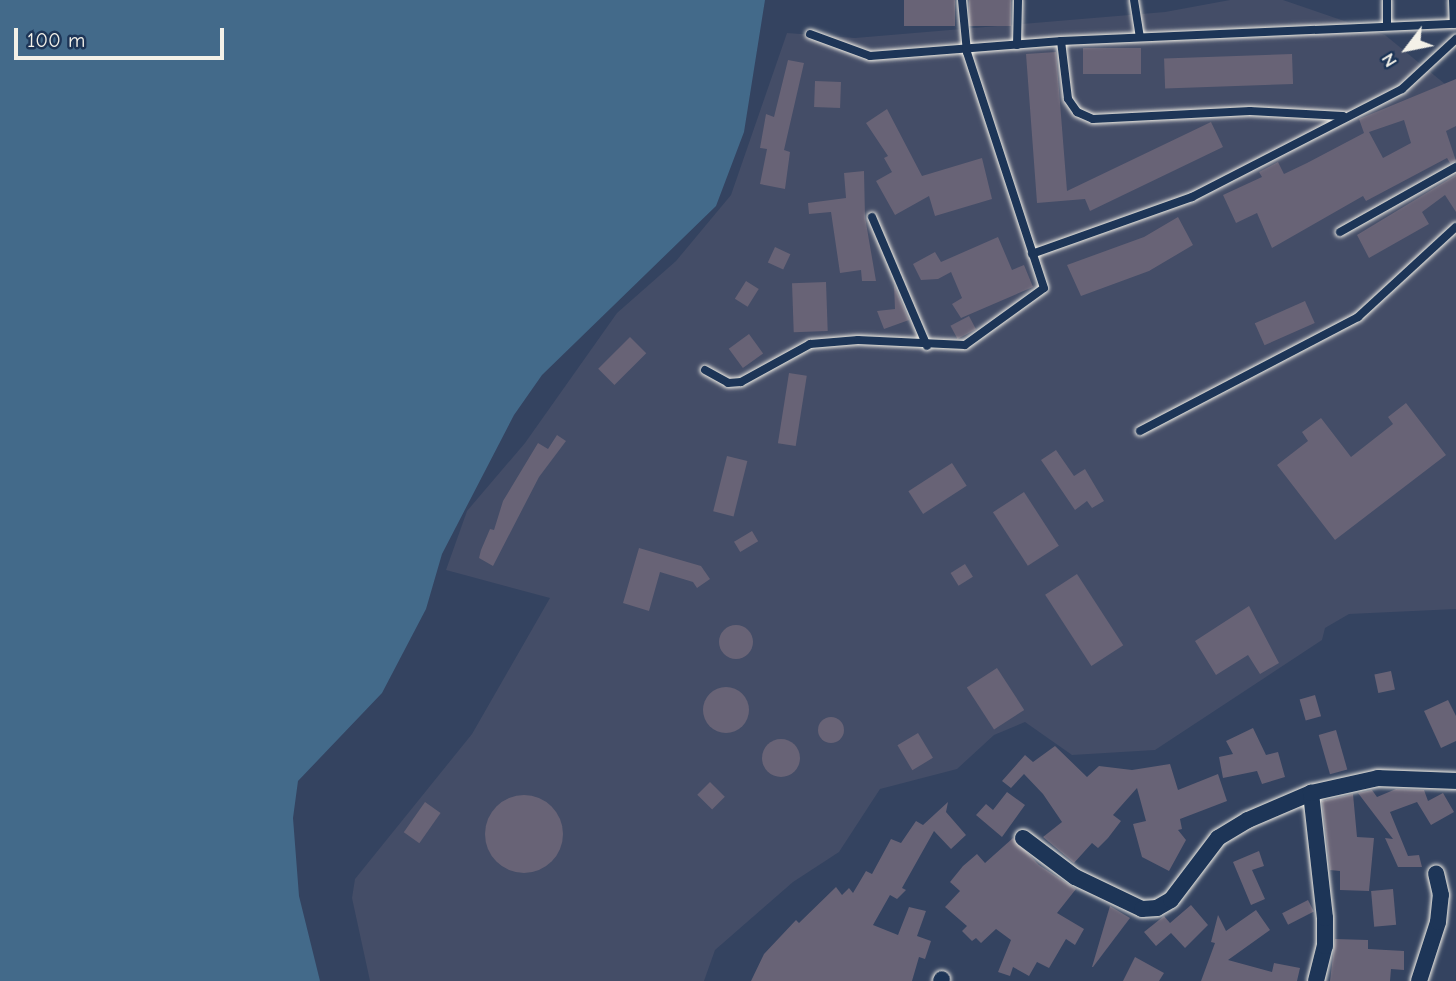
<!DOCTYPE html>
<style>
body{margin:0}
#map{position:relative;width:1456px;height:981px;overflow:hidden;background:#344360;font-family:"Comic Neue",sans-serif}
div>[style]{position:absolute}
.built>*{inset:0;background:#444d67}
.water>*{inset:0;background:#436a8a}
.building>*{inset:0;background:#686376;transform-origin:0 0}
.round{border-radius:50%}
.roads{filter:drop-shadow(0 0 2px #f4f1e8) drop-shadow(0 0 2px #f4f1e8)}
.lane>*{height:8px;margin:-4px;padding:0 4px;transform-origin:4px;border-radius:4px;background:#1d3557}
.street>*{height:16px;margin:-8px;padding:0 8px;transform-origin:8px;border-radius:8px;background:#1d3557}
span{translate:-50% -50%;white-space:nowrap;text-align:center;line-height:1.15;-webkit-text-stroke:6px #1d3557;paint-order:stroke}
.north{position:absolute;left:1372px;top:14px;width:70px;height:70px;-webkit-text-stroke:5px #1d3557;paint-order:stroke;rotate:238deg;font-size:19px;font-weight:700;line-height:28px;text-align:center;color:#f4f1e8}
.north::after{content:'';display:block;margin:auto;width:24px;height:32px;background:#f4f1e8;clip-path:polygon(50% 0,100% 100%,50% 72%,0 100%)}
.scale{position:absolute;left:14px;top:28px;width:210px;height:32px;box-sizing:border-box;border:4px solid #f4f1e8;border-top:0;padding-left:9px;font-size:21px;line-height:24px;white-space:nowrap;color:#f4f1e8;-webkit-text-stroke:5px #1d3557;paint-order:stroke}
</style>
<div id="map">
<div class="built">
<div style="clip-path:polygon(1230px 0,1283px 0,1385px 35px,1456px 93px,1456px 609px,1349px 614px,1325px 628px,1322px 640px,1155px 750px,1072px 755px,1025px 722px,994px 735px,957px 769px,880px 789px,839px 852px,793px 882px,715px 950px,704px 981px,370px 981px,352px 898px,355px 879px,472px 734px,550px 598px,446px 570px,467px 511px,525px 443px,617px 313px,676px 261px,731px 195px,787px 33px,855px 38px,1165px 12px)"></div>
</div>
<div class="water">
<div style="clip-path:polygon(0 0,765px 0,744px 132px,716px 206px,542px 375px,514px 415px,442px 554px,426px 609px,382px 693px,298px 781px,293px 818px,299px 896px,320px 981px,0 981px)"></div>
</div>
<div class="building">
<div style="left:904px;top:0;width:51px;height:26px"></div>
<div style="left:969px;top:0;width:42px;height:26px"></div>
<div style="left:1141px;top:48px;width:26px;height:58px;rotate:90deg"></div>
<div style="clip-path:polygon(1056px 52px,1067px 191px,1211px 122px,1223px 147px,1090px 211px,1085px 199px,1037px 203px,1026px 54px)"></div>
<div style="left:1292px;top:54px;width:30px;height:128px;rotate:88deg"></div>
<div style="clip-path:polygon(788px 60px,804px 63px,784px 150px,790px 152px,785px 189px,760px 184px,767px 149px,760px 148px,766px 114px,774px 117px)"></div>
<div style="clip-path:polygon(evenodd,1456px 79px,1456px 126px,1446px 131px,1456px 161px,1450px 163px,1447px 158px,1366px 201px,1363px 196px,1272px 248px,1257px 213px,1236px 223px,1223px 195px,1262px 177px,1259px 172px,1278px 162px,1284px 174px,1307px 163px,1364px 133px,1359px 119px,1456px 79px,1404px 120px,1411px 143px,1383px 158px,1369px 132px,1404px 120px)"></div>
<div style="left:815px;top:81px;width:26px;height:26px;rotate:2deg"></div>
<div style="clip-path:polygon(887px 109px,922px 176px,982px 158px,992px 199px,935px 216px,929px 196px,895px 215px,876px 181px,892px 172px,884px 158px,888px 156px,866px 123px)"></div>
<div style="clip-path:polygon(864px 171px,865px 217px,876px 281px,862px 281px,861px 270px,840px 273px,831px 212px,809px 214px,808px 203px,846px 198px,844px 173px)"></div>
<div style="clip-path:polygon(1456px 175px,1456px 212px,1445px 195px,1422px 212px,1429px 224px,1369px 258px,1357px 235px)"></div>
<div style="clip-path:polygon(1178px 217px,1193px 245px,1149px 271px,1081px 296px,1067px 265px,1144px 237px)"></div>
<div style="clip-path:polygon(998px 237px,1012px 270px,1024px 265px,1033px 287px,961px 318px,952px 304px,962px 298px,951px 272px,938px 279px,921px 280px,913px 264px,935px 252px,941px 262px)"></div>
<div style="left:775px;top:247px;width:17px;height:17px;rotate:25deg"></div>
<div style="left:746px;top:281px;width:15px;height:21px;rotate:32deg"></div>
<div style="left:826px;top:282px;width:49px;height:34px;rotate:88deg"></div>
<div style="clip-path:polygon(894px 285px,909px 320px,884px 329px,877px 311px,895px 309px)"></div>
<div style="left:1305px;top:301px;width:24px;height:55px;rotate:66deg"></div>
<div style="left:969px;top:316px;width:15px;height:21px;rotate:62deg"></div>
<div style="left:749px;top:334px;width:24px;height:25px;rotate:54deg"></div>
<div style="left:630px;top:337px;width:23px;height:45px;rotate:45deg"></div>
<div style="left:789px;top:373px;width:18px;height:71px;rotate:9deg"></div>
<div style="clip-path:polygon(1406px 403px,1446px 455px,1335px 540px,1277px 465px,1308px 441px,1302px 432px,1321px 418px,1351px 457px,1393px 424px,1388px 417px)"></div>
<div style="clip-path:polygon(557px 435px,566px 441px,539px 477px,493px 566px,479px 558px,481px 550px,490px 529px,494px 530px,503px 501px,538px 443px,548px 449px)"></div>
<div style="clip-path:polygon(1056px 450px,1074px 476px,1085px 469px,1104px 501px,1092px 508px,1087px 501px,1075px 510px,1041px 460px)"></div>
<div style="left:727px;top:456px;width:21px;height:57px;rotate:14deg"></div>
<div style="left:952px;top:463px;width:27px;height:52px;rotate:57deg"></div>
<div style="left:1024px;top:492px;width:64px;height:37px;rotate:57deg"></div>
<div style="left:752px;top:531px;width:12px;height:21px;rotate:59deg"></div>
<div style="clip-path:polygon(639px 548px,701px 566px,710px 579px,697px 588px,693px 582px,660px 572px,649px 611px,623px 603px)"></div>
<div style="left:965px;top:564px;width:15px;height:17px;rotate:58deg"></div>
<div style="left:1077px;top:574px;width:85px;height:38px;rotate:57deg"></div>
<div style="clip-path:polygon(1249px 606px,1279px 663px,1260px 674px,1248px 655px,1216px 675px,1195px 641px)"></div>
<div class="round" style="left:719px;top:625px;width:34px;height:34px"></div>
<div style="left:997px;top:668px;width:50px;height:36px;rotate:57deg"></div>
<div style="left:1391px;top:671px;width:19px;height:17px;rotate:78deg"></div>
<div class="round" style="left:703px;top:687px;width:46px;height:46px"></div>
<div style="left:1315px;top:695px;width:22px;height:16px;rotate:74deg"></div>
<div style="clip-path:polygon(1448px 700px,1456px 716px,1456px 741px,1441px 748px,1424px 711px)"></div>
<div class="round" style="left:818px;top:717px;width:26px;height:26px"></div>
<div style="clip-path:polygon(1253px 728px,1266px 755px,1278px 752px,1285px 777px,1262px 784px,1257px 771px,1223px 778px,1219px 757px,1233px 754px,1226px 741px)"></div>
<div style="left:1336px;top:730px;width:41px;height:18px;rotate:74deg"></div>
<div style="left:918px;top:733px;width:29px;height:24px;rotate:59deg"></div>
<div class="round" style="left:762px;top:739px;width:38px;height:38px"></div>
<div style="clip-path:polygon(1055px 746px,1087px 777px,1099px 766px,1132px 770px,1170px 764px,1178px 790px,1218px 774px,1227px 801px,1180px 819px,1182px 829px,1178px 830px,1186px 840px,1169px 871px,1142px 857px,1133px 824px,1146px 821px,1137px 788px,1113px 815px,1121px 821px,1108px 838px,1098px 848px,1092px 843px,1074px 863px,1043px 837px,1062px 822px,1043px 794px,1024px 774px,1011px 788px,1002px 781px,1025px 755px,1033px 762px)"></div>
<div style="left:710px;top:782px;width:21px;height:18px;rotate:45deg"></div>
<div style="clip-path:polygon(1396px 789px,1424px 790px,1428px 801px,1443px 793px,1454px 812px,1431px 825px,1417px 802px,1390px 812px,1408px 856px,1419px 855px,1422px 867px,1398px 867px,1385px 838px,1393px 839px,1358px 793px,1372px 790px,1377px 797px)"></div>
<div style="clip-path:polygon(1007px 792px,1025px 805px,1002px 837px,976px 815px,986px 804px,993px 810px)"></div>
<div style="clip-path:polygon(1353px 794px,1357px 837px,1374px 838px,1369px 891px,1340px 890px,1340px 871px,1330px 870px,1322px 801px)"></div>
<div class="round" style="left:485px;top:795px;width:78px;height:78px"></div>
<div style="left:425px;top:802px;width:19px;height:37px;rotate:35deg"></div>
<div style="clip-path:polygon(948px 802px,946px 812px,966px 835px,951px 849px,934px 831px,902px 888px,906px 890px,897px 899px,890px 895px,873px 925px,898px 935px,909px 907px,926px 911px,917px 936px,931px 941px,925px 959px,919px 957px,912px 981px,751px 981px,764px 954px,796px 920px,799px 923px,836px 887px,842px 895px,849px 888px,853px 893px,866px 871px,872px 874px,891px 839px,901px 843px,916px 821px,923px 825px)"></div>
<div style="clip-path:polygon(1013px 838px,1039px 865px,1076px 889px,1057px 913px,1084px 929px,1075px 945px,1066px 939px,1049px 968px,1037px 962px,1029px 976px,1013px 967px,1010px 976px,998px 972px,1011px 940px,996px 929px,981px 943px,976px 938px,972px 941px,962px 931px,967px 926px,945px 907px,960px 891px,950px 882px,963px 866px,977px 854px,985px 863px)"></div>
<div style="clip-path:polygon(1259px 851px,1264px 866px,1252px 870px,1265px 899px,1251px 905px,1233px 862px)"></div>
<div style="left:1393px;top:889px;width:36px;height:22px;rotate:85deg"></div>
<div style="left:1308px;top:900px;width:13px;height:29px;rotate:63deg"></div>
<div style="clip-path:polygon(1191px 905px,1208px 925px,1185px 948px,1171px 933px,1156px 946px,1144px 932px,1164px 916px,1170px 923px)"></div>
<div style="clip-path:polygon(1110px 906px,1130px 918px,1093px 967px,1092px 967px)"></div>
<div style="clip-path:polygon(1256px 910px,1270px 930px,1228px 960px,1272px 972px,1274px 963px,1300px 968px,1297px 981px,1201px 981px,1215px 943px,1211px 942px,1218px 915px,1226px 931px)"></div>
<div style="clip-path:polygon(1335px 939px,1368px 940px,1368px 949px,1404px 951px,1404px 970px,1391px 969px,1390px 981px,1330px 981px)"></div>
<div style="clip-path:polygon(1135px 957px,1164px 973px,1159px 981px,1123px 981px)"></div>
</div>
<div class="roads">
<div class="lane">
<div style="left:1134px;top:0;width:37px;rotate:81deg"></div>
<div style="left:1387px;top:0;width:24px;rotate:90deg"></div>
<div style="left:1453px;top:0;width:24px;rotate:88deg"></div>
<div style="left:810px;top:34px;width:64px;rotate:20.1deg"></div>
<div style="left:870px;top:56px;width:192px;rotate:-4.5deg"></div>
<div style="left:1061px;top:41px;width:395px;rotate:-2.5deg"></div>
<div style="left:1061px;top:41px;width:58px;rotate:83.1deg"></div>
<div style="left:1068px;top:99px;width:16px;rotate:55deg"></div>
<div style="left:1077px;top:112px;width:17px;rotate:24deg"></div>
<div style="left:1093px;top:119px;width:157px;rotate:-2.9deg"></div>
<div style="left:1250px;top:111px;width:93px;rotate:3.1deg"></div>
<div style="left:1017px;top:45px;width:45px;rotate:-88.7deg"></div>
<div style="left:872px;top:217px;width:140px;rotate:66.9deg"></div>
<div style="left:1340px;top:232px;width:133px;rotate:-29.3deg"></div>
<div style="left:1032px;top:254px;width:170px;rotate:-19.6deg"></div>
<div style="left:1192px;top:197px;width:236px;rotate:-27.2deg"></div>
<div style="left:1402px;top:89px;width:74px;rotate:-42.8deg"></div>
<div style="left:705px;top:370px;width:26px;rotate:29deg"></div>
<div style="left:728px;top:383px;width:13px;rotate:-4deg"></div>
<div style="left:741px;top:382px;width:79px;rotate:-28.8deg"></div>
<div style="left:810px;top:344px;width:48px;rotate:-4.8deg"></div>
<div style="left:858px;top:340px;width:107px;rotate:2.7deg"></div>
<div style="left:965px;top:345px;width:97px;rotate:-35.8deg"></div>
<div style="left:1044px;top:288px;width:248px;rotate:-108.1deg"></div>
<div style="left:967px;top:52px;width:52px;rotate:-95.5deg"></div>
<div style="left:1140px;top:431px;width:246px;rotate:-27.6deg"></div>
<div style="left:1358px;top:317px;width:133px;rotate:-42.6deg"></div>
</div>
<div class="street">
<div style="left:1023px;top:838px;width:65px;rotate:36.9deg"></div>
<div style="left:1075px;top:877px;width:74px;rotate:25.5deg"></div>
<div style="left:1142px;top:909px;width:15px;rotate:-4deg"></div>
<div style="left:1157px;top:908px;width:16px;rotate:-30deg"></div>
<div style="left:1171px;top:900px;width:78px;rotate:-52.8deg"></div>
<div style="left:1218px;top:838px;width:35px;rotate:-31deg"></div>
<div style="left:1248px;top:820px;width:69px;rotate:-23.2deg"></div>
<div style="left:941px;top:981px;width:2px;rotate:-63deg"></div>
<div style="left:1316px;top:981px;width:36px;rotate:-76deg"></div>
<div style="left:1325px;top:946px;width:28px;rotate:-90deg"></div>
<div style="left:1325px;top:918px;width:126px;rotate:-96.4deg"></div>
<div style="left:1311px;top:793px;width:69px;rotate:-12.6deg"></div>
<div style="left:1378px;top:778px;width:78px;rotate:2.2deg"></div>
<div style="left:1419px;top:981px;width:62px;rotate:-72.1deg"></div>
<div style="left:1438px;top:922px;width:27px;rotate:-84deg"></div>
<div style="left:1441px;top:895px;width:22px;rotate:-103deg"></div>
</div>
</div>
<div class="north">N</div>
<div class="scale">100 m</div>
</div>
